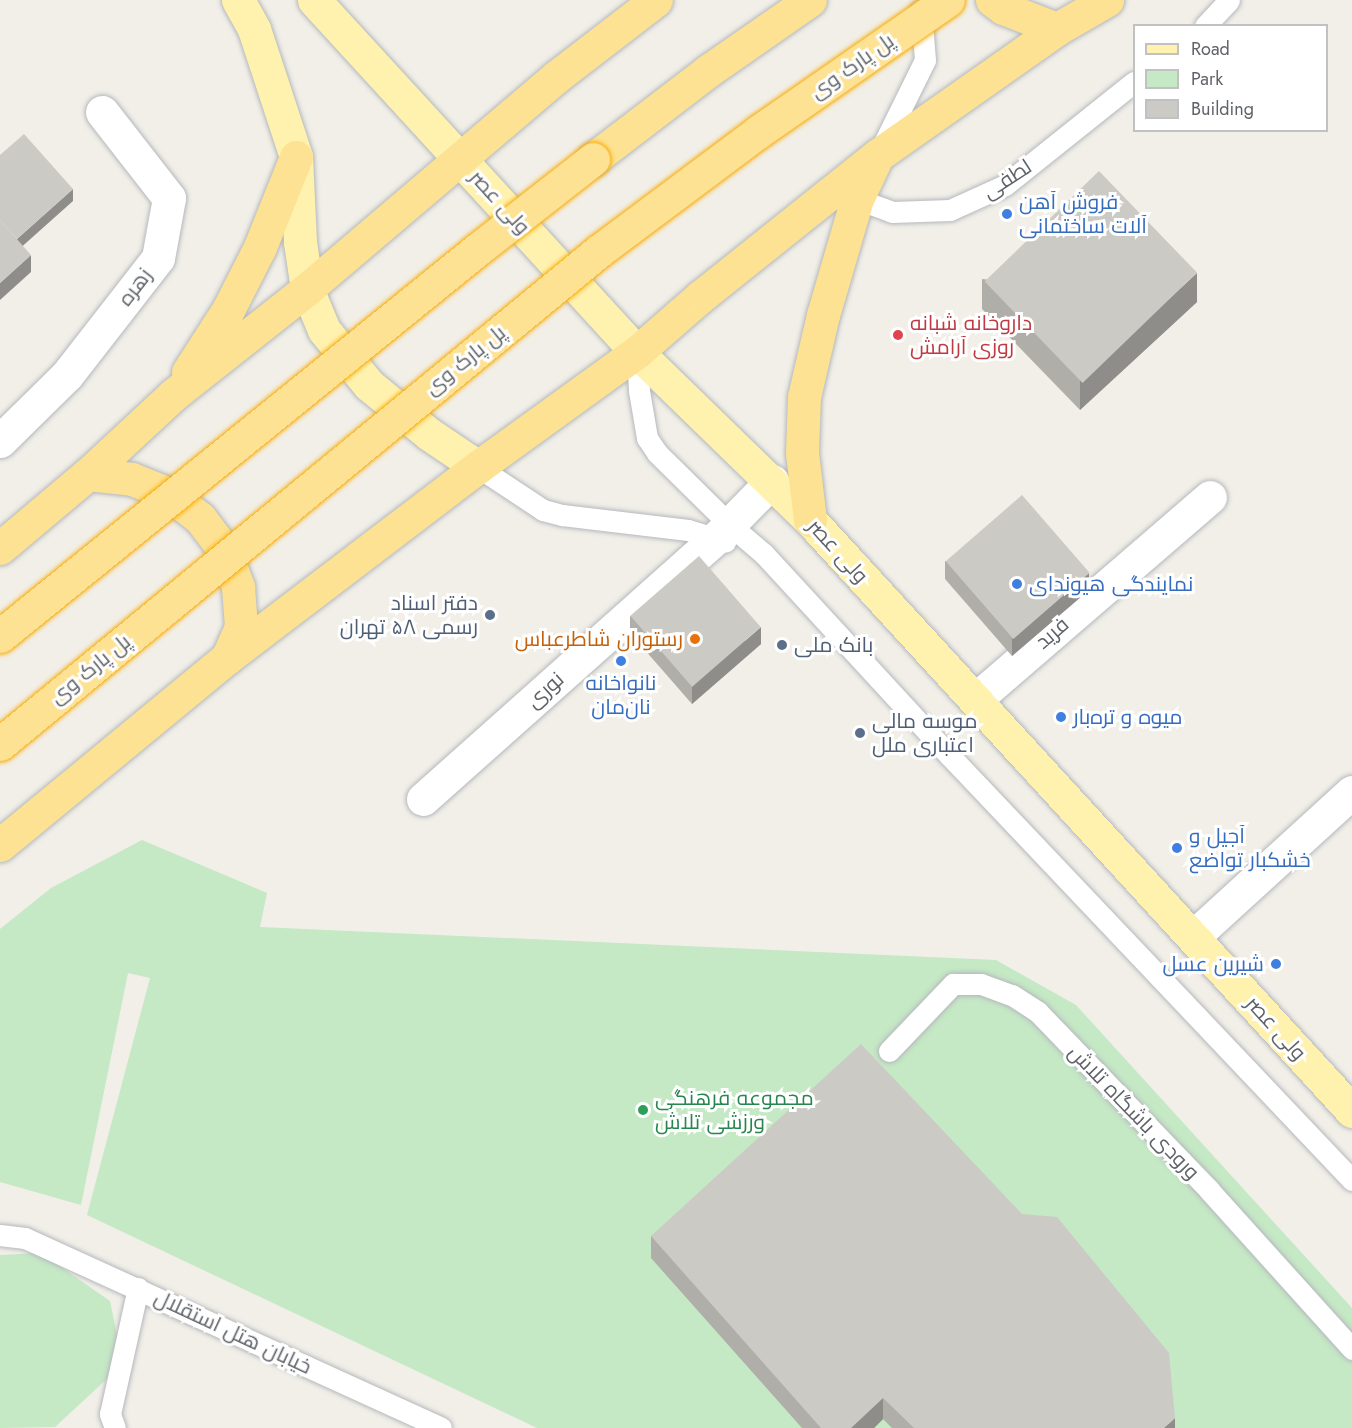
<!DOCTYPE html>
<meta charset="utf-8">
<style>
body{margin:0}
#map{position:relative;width:1352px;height:1428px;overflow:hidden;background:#f1efe8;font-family:Jost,Cairo,sans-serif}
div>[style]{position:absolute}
.green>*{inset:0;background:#c5e8c5}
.roads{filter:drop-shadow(0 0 2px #b5b8bc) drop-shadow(0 0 2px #b5b8bc)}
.lane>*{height:21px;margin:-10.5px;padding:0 10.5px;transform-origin:10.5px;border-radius:10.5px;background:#fff}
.street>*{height:33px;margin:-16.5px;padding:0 16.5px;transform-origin:16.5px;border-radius:16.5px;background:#fff}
.primary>*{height:33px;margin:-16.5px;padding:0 16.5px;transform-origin:16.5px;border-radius:16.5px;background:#fff2af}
.highway>*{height:33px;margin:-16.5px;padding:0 16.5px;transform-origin:16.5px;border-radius:16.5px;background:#fde293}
.bridges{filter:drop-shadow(0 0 2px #f9ab00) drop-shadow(0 0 2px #f9ab00)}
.highway-bridge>*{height:33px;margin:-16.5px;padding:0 16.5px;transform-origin:16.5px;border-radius:16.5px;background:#fde293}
.wall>*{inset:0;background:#afaea9}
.shaded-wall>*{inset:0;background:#8f8d8a}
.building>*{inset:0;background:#cccac5;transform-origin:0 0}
.dots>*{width:16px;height:16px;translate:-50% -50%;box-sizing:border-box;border:3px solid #fff;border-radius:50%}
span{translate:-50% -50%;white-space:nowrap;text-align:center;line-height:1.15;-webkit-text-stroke:6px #fff;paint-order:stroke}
.street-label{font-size:21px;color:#5f6368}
.shop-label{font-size:21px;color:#366cbe}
.left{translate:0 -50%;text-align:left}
.right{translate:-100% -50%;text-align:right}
.health-label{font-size:21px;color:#be3a42}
.service-label{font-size:21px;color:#4e5e75}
.food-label{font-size:21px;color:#c56008}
.leisure-label{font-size:21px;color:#27864d}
.legend{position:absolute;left:1133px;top:24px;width:195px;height:108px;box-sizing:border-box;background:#fff;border:2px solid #bfc1c3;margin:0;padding:8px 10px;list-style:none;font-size:18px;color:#5f6368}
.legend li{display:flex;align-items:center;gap:12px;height:30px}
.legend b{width:30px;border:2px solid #bfc1c3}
</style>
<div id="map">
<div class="green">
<div style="clip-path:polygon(142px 840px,267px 893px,260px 927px,996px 960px,1076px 1005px,1352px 1308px,1352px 1428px,537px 1428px,87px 1215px,150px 978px,128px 973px,81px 1205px,0 1182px,0 929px,51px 888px)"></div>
<div style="clip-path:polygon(41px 1253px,110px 1301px,123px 1364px,55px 1427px,0 1428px,0 1255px)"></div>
</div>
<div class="roads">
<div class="lane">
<div style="left:1205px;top:26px;width:35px;rotate:-47deg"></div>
<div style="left:881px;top:149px;width:99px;rotate:-63.7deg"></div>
<div style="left:925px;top:60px;width:50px;rotate:-94.6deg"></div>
<div style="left:857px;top:199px;width:37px;rotate:20deg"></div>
<div style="left:892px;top:212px;width:58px;rotate:-2deg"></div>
<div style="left:950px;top:210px;width:60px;rotate:-24.4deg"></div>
<div style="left:1005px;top:185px;width:165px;rotate:-38.6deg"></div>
<div style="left:637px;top:352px;width:39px;rotate:87deg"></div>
<div style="left:639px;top:391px;width:48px;rotate:80.3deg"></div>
<div style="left:647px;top:438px;width:18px;rotate:56deg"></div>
<div style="left:657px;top:453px;width:103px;rotate:44.6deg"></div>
<div style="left:730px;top:525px;width:45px;rotate:40.5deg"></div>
<div style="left:764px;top:554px;width:273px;rotate:47.4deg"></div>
<div style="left:949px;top:755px;width:586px;rotate:46.52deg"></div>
<div style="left:478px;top:467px;width:78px;rotate:33.5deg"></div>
<div style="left:543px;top:510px;width:20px;rotate:15deg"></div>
<div style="left:562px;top:515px;width:127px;rotate:6.8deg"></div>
<div style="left:688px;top:530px;width:39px;rotate:17deg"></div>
<div style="left:889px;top:1051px;width:93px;rotate:-46.3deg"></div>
<div style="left:953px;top:984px;width:28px"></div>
<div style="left:981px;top:984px;width:33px;rotate:20deg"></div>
<div style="left:1012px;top:995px;width:31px;rotate:33deg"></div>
<div style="left:1038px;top:1012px;width:247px;rotate:46.1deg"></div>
<div style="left:1209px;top:1190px;width:214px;rotate:48deg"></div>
<div style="left:0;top:1235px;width:25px;rotate:7deg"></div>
<div style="left:25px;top:1238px;width:457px;rotate:24.5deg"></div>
<div style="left:115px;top:1428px;width:15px;rotate:-110deg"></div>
<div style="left:110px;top:1414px;width:129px;rotate:-77.5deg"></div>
</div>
<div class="street">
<div style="left:0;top:441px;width:94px;rotate:-44.6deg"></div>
<div style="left:67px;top:375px;width:148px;rotate:-52.1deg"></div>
<div style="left:158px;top:258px;width:61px;rotate:-79.6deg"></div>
<div style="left:169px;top:198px;width:109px;rotate:-127.9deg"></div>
<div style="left:976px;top:699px;width:309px;rotate:-40.8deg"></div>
<div style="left:423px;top:799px;width:392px;rotate:-41.7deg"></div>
<div style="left:716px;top:538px;width:80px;rotate:-45.5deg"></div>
<div style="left:1193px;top:937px;width:215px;rotate:-42.4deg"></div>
</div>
<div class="primary">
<div style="left:238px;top:0;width:33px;rotate:61deg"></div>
<div style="left:254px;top:29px;width:135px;rotate:71.8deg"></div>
<div style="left:296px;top:157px;width:85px;rotate:87.3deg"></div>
<div style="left:300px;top:242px;width:48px;rotate:81.5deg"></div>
<div style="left:307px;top:289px;width:44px;rotate:67.5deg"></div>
<div style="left:324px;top:330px;width:71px;rotate:50.7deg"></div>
<div style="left:369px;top:385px;width:77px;rotate:39.2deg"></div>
<div style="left:429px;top:434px;width:59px;rotate:34deg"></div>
<div style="left:314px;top:0;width:478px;rotate:47.5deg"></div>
<div style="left:637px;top:352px;width:241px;rotate:44.2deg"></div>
<div style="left:810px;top:520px;width:802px;rotate:47.48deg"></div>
</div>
<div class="highway">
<div style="left:992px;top:0;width:14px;rotate:36deg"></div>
<div style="left:1003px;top:8px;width:58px;rotate:21.3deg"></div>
<div style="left:593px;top:159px;width:145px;rotate:-37.4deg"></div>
<div style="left:708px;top:71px;width:124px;rotate:-34.8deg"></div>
<div style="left:188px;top:372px;width:74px;rotate:-57.2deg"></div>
<div style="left:228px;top:310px;width:71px;rotate:-63.1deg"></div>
<div style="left:260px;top:247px;width:97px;rotate:-68.2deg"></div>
<div style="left:88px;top:474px;width:44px;rotate:6.5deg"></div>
<div style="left:132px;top:479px;width:40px;rotate:22deg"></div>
<div style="left:169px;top:494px;width:39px;rotate:38deg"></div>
<div style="left:200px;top:518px;width:40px;rotate:53deg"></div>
<div style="left:224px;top:550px;width:40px;rotate:69deg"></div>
<div style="left:238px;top:587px;width:40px;rotate:85.7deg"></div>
<div style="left:241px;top:627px;width:34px;rotate:114deg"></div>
<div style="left:810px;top:520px;width:67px;rotate:-96.8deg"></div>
<div style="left:802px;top:453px;width:56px;rotate:-88deg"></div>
<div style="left:804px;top:397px;width:84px;rotate:-77deg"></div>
<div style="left:823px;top:315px;width:121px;rotate:-73.7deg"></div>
<div style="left:857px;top:199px;width:42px;rotate:-64.7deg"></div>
<div style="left:0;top:548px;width:115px;rotate:-40.1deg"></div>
<div style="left:88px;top:474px;width:116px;rotate:-42.9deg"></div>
<div style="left:173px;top:395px;width:171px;rotate:-38.3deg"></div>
<div style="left:307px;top:289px;width:327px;rotate:-40.4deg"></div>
<div style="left:556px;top:77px;width:126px;rotate:-37.6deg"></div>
<div style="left:0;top:845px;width:294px;rotate:-39.5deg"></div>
<div style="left:227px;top:658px;width:315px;rotate:-37.3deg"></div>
<div style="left:478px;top:467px;width:196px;rotate:-35.9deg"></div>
<div style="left:637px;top:352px;width:84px;rotate:-41.1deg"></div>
<div style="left:700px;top:297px;width:228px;rotate:-38.6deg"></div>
<div style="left:878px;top:155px;width:219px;rotate:-35.1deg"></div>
<div style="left:1057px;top:29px;width:58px;rotate:-30.1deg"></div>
</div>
</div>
<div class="bridges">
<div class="highway-bridge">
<div style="left:0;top:636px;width:615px;rotate:-38.99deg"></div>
<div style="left:478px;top:249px;width:146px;rotate:-38deg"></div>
<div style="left:0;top:744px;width:776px;rotate:-39.46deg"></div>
<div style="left:599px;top:251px;width:199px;rotate:-36.8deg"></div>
<div style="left:758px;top:132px;width:231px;rotate:-34.8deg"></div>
</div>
</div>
<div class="wall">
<div style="clip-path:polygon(982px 279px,1197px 302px,1080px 410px,982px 309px)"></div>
<div style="clip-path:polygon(945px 561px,1089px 590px,1012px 656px,945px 579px)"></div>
<div style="clip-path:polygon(630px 616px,761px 644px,692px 704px,630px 633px)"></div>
<div style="clip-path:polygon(651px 1236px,1175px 1428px,892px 1428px,883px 1419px,874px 1428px,802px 1428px,651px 1258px)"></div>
</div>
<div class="shaded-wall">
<div style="clip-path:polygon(73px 189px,73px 201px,17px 251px,17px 239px)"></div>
<div style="clip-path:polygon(31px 255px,31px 272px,0 300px,0 283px)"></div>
<div style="clip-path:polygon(1197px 273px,1197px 302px,1080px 410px,1080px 381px)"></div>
<div style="clip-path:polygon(1089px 573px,1089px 590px,1012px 656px,1012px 639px)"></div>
<div style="clip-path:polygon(761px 627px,761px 644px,692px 704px,692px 687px)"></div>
<div style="clip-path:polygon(883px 1398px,883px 1419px,874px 1428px,851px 1428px)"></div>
<div style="clip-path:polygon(1175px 1418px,1175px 1428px,1164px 1428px)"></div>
</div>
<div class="building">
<div style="clip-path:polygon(24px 134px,73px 189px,17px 239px,0 220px,0 155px)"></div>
<div style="left:1099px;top:171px;width:141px;height:159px;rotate:46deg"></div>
<div style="clip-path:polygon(0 220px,31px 255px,0 283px)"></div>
<div style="left:1022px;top:495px;width:103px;height:101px;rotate:49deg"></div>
<div style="left:699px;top:556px;width:94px;height:91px;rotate:49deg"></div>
<div style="clip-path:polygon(861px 1044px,1022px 1214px,1057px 1217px,1169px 1353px,1175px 1418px,1164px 1428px,914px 1428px,883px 1398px,851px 1428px,821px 1428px,651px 1236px)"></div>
</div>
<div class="dots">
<div style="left:1007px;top:214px;background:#3f7fe0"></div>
<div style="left:898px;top:335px;background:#e0444e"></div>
<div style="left:1017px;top:584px;background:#3f7fe0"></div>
<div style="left:490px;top:615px;background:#5c6f8a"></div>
<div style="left:695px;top:639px;background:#e8710a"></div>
<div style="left:782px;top:645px;background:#5c6f8a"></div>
<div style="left:621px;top:661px;background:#3f7fe0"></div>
<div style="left:1061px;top:717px;background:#3f7fe0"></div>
<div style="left:860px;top:733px;background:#5c6f8a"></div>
<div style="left:1177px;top:848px;background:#3f7fe0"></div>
<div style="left:1276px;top:964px;background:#3f7fe0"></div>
<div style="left:643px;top:1110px;background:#2e9e5b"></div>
</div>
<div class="street-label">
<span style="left:852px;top:66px;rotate:-35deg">پل پارک وی</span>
<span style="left:1007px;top:179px;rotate:-33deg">لطفی</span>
<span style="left:500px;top:202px;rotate:48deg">ولی عصر</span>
<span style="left:135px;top:287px;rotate:-52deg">زهره</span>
<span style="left:465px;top:360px;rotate:-39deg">پل پارک وی</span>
<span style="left:838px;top:551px;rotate:48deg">ولی عصر</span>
<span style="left:1052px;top:633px;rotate:-41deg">فرید</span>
<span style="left:90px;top:669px;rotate:-39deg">پل پارک وی</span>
<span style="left:545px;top:690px;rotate:-42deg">نوری</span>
<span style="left:1276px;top:1028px;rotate:48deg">ولی عصر</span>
<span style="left:1134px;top:1112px;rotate:46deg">ورودی باشگاه تلاش</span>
<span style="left:233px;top:1332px;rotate:25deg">خیابان هتل استقلال</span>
</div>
<div class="shop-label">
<span class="left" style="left:1019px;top:214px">فروش آهن<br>آلات ساختمانی</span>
<span class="left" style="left:1029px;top:584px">نمایندگی هیوندای</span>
<span style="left:621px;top:695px">نانواخانه<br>نان‌مان</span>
<span class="left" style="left:1073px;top:717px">میوه و تره‌بار</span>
<span class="left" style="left:1189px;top:848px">آجیل و<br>خشکبار تواضع</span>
<span class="right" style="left:1264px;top:964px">شیرین عسل</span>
</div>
<div class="health-label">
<span class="left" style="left:910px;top:335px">داروخانه شبانه<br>روزی آرامش</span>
</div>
<div class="service-label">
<span class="right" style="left:478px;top:615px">دفتر اسناد<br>رسمی ۵۸ تهران</span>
<span class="left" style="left:794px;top:645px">بانک ملی</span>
<span class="left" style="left:872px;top:733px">موسه مالی<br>اعتباری ملل</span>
</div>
<div class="food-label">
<span class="right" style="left:683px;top:639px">رستوران شاطرعباس</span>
</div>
<div class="leisure-label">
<span class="left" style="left:655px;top:1110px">مجموعه فرهنگی<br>ورزشی تلاش</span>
</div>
<ul class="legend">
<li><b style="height:8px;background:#fff2af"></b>Road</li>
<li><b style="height:16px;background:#c5e8c5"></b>Park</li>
<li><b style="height:16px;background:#cccac5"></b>Building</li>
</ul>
</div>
